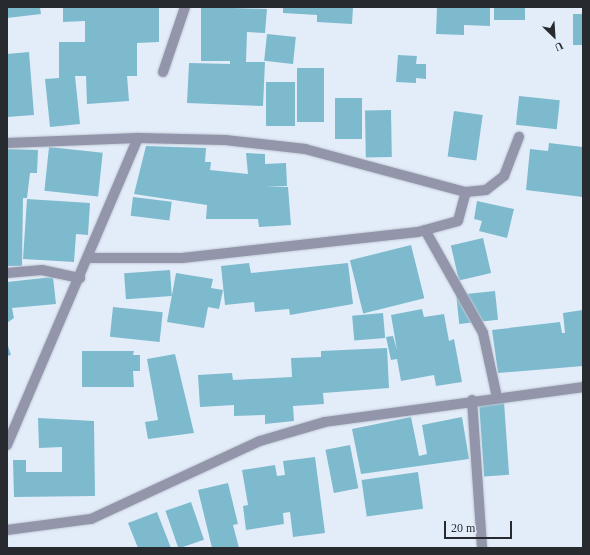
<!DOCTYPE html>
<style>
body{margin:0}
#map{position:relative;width:590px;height:555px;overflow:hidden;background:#e3edf9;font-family:"Times New Roman",serif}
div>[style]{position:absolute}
.building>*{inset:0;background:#7dbace;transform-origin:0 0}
.roads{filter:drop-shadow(0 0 1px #c1cad5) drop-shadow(0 0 1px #c1cad5)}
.minor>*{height:10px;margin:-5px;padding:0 5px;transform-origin:5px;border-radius:5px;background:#9395aa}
span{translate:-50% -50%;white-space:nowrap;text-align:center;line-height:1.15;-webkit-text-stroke:4px #e3edf9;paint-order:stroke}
.frame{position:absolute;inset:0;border:8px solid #272b2f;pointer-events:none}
.north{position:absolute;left:534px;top:16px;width:40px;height:40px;-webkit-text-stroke:3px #e3edf9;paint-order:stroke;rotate:155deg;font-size:11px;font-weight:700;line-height:16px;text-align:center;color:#272b2f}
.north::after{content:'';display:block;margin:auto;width:14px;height:18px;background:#272b2f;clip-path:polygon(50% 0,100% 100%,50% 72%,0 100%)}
.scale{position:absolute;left:444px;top:521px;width:68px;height:18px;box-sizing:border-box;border:2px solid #272b2f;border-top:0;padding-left:5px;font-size:12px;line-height:14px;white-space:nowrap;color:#272b2f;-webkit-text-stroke:3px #e3edf9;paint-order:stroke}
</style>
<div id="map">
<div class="building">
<div style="clip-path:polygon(7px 7px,40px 7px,41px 14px,7px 18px)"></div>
<div style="clip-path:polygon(63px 7px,159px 7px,159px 42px,137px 43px,137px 76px,127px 76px,129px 101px,87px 104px,86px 76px,75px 76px,80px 124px,50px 127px,45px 79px,59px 78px,59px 42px,85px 42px,85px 21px,63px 22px)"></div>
<div style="clip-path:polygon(201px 7px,267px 9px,265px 33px,247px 32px,246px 62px,265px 62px,263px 106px,187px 103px,189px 63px,230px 64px,230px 61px,201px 61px)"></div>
<div style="clip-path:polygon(283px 7px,353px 7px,352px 24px,317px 22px,317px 15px,283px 13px)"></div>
<div style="clip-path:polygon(437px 7px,490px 7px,490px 26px,464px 25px,464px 35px,436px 34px)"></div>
<div style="left:494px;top:7px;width:31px;height:13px"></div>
<div style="left:583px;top:14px;width:31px;height:10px;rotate:90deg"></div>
<div style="left:267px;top:34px;width:29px;height:27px;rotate:6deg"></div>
<div style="clip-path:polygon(29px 52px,34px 115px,7px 117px,7px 54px)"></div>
<div style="clip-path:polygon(398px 55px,417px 56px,416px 64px,426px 64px,426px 79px,416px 78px,416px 83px,396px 82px)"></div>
<div style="left:324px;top:68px;width:54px;height:27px;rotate:90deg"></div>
<div style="left:266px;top:82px;width:29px;height:44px"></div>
<div style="left:519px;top:96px;width:41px;height:29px;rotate:6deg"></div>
<div style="left:335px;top:98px;width:27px;height:41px"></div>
<div style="left:391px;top:110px;width:47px;height:26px;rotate:89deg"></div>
<div style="left:454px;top:111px;width:29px;height:46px;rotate:8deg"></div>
<div style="clip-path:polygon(549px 143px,583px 147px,583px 197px,526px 190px,530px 149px,548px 151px)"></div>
<div style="clip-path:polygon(146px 146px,206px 148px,205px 162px,211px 162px,210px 170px,248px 174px,246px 153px,265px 154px,265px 164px,286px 163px,287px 186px,265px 187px,288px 187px,291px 225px,259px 227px,258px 219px,206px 219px,207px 205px,134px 194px)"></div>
<div style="left:49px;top:147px;width:54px;height:44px;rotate:6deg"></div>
<div style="clip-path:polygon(7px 149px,38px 150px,37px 173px,30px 173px,27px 198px,23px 198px,22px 266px,7px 266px)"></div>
<div style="left:133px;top:197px;width:39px;height:19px;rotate:7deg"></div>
<div style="clip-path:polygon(27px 199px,90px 203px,88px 235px,76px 234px,74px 262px,23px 259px)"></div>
<div style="clip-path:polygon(477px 201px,514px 209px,507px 238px,479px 231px,482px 221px,474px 219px)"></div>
<div style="left:483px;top:238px;width:36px;height:33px;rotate:77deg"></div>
<div style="left:411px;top:245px;width:55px;height:63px;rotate:76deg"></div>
<div style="clip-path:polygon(249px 263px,251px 273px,348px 263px,353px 304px,290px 315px,289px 309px,255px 312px,254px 302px,225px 305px,221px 266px)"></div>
<div style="left:170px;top:270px;width:26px;height:46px;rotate:86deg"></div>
<div style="clip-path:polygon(176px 273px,213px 279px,211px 288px,223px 290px,219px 309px,208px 307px,204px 328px,167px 322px)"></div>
<div style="clip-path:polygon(53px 277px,56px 304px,12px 308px,14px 318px,7px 323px,7px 282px)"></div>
<div style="left:495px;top:291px;width:29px;height:39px;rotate:84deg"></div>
<div style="left:113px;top:307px;width:50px;height:30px;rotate:6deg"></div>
<div style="clip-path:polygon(422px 309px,424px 317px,444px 314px,449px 341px,454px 339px,462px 382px,436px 386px,434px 375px,401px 381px,397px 359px,391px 360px,386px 337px,393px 336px,397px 350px,391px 315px)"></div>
<div style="clip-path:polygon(583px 310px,583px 366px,498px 373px,492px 330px,560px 322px,562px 333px,565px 333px,563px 313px)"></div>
<div style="left:383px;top:313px;width:25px;height:31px;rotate:85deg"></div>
<div style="clip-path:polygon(7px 343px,11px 355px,7px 356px)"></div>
<div style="clip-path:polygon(387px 348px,389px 388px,323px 393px,324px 404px,293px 406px,294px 421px,265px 424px,265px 415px,234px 416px,234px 405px,200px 407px,198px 375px,232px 373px,233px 380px,292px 377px,291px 358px,321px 357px,321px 351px)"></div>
<div style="clip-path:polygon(82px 351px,134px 351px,133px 355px,140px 355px,140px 371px,133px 371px,134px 387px,82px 387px)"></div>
<div style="clip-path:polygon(175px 354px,194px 433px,148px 439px,145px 422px,158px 420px,147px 359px)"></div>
<div style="left:504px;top:402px;width:73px;height:25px;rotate:86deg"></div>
<div style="clip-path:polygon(411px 417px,419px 456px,427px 454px,422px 425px,462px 417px,469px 459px,361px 474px,352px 429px)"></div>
<div style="clip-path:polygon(38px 418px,94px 421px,95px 496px,14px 497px,13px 460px,26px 460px,26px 472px,62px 472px,62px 447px,39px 448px)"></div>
<div style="left:350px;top:445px;width:44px;height:25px;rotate:79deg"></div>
<div style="clip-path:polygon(315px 457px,325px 533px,293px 537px,290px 512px,283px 513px,284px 524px,246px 530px,243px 506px,248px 505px,242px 470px,275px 465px,277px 476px,285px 475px,283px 461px)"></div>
<div style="left:418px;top:472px;width:37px;height:57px;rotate:82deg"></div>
<div style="clip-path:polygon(228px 483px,238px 524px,233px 525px,239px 548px,212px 548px,198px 490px)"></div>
<div style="left:191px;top:502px;width:40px;height:27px;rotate:71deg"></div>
<div style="clip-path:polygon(157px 512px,171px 548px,138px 548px,128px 523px)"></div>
</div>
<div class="roads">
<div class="minor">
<div style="left:163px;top:72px;width:69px;rotate:-71.3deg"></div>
<div style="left:7px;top:143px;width:131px;rotate:-2.2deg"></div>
<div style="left:138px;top:138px;width:87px;rotate:1.3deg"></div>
<div style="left:225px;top:140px;width:81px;rotate:6.4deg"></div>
<div style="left:305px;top:149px;width:167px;rotate:15deg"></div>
<div style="left:466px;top:192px;width:20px;rotate:-6deg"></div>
<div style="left:486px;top:190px;width:23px;rotate:-38deg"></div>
<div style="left:504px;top:176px;width:42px;rotate:-69deg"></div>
<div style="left:425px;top:230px;width:118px;rotate:60.6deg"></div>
<div style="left:483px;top:333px;width:66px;rotate:77.7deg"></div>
<div style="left:89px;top:258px;width:93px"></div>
<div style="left:182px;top:258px;width:237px;rotate:-6.3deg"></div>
<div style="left:418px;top:232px;width:41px;rotate:-15.4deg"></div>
<div style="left:458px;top:221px;width:30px;rotate:-75deg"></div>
<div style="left:7px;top:273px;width:35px;rotate:-5deg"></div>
<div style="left:42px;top:270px;width:39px;rotate:12deg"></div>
<div style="left:472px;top:400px;width:148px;rotate:86.1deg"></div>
<div style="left:7px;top:445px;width:334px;rotate:-66.9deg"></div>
<div style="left:7px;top:530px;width:85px;rotate:-7.5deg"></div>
<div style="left:91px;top:519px;width:186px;rotate:-24.8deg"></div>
<div style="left:260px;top:441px;width:68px;rotate:-16.3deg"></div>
<div style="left:325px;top:422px;width:260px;rotate:-7.7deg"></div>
</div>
</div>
<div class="frame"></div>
<div class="north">U</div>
<div class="scale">20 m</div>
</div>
